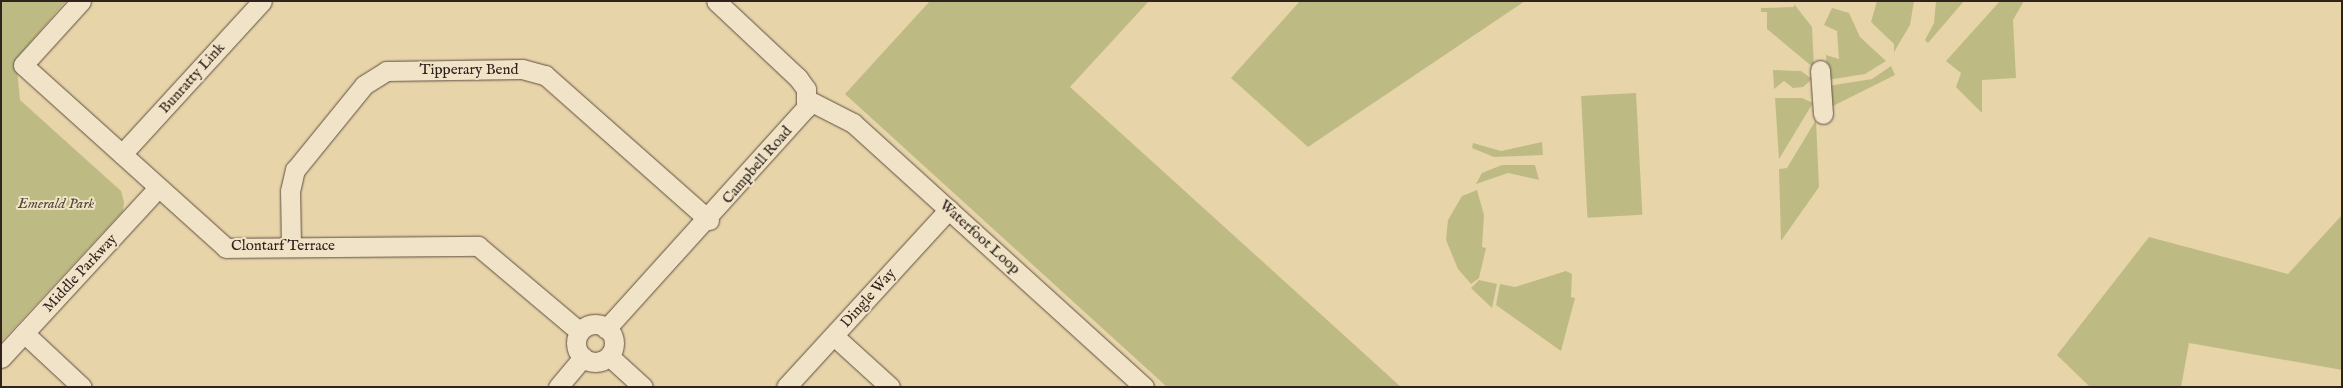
<!DOCTYPE html>
<style>
body{margin:0}
#map{position:relative;width:2343px;height:388px;overflow:hidden;background:#e8d4a9;font-family:"IM FELL English",serif}
div>[style]{position:absolute}
.green>*{inset:0;background:#bdbb83;transform-origin:0 0}
.roads{filter:drop-shadow(0 0 1px #5e4f41) drop-shadow(0 0 1px #5e4f41)}
.minor>*{height:19px;margin:-9.5px;padding:0 9.5px;transform-origin:9.5px;border-radius:9.5px;background:#f0e3c7}
.minor>.ring{margin:-9.5px;padding:0;box-sizing:content-box;background:none;border:19px solid #f0e3c7;border-radius:50%}
span{translate:-50% -50%;white-space:nowrap;text-align:center;line-height:1.15;-webkit-text-stroke:4px #f0e3c7;paint-order:stroke}
.street-label{font-size:15px;color:#30231e}
.park-label{font-size:15px;color:#534937;font-style:italic}
.frame{position:absolute;inset:0;border:2px solid #30231e;pointer-events:none}
</style>
<div id="map">
<div class="green">
<div style="clip-path:polygon(1px 1px,66px 1px,16px 59px,20px 100px,121px 191px,124px 202px,123px 211px,1px 342px)"></div>
<div style="clip-path:polygon(930px 1px,1149px 1px,1070px 87px,1401px 387px,1167px 387px,845px 94px)"></div>
<div style="clip-path:polygon(1300px 1px,1525px 1px,1308px 147px,1231px 78px)"></div>
<div style="clip-path:polygon(1877px 1px,1914px 1px,1910px 25px,1894px 52px,1894px 44px,1871px 22px)"></div>
<div style="clip-path:polygon(1936px 1px,1964px 1px,1928px 43px,1925px 40px,1934px 23px)"></div>
<div style="clip-path:polygon(2000px 1px,2024px 1px,2013px 20px,2016px 78px,1982px 80px,1982px 113px,1956px 87px,1961px 73px,1946px 61px)"></div>
<div style="clip-path:polygon(1794px 4px,1812px 27px,1814px 68px,1767px 29px,1767px 12px,1761px 12px,1761px 8px,1794px 7px)"></div>
<div style="clip-path:polygon(1832px 8px,1849px 13px,1860px 37px,1886px 61px,1865px 74px,1827px 80px,1826px 55px,1839px 59px,1837px 31px,1824px 25px)"></div>
<div style="clip-path:polygon(1891px 66px,1895px 75px,1829px 108px,1828px 86px,1872px 79px)"></div>
<div style="clip-path:polygon(1773px 70px,1801px 71px,1812px 79px,1803px 87px,1793px 88px,1784px 81px,1774px 89px)"></div>
<div style="left:1636px;top:93px;width:122px;height:55px;rotate:87deg"></div>
<div style="clip-path:polygon(1775px 98px,1802px 98px,1813px 103px,1779px 159px)"></div>
<div style="clip-path:polygon(1816px 120px,1819px 187px,1781px 241px,1779px 169px,1787px 168px)"></div>
<div style="clip-path:polygon(1542px 142px,1543px 155px,1494px 157px,1472px 148px,1473px 143px,1501px 151px)"></div>
<div style="clip-path:polygon(1502px 165px,1535px 165px,1539px 180px,1508px 173px,1476px 184px,1482px 173px)"></div>
<div style="clip-path:polygon(1477px 190px,1484px 215px,1482px 247px,1486px 248px,1479px 278px,1471px 284px,1458px 269px,1446px 240px,1448px 220px,1462px 196px)"></div>
<div style="clip-path:polygon(2342px 215px,2342px 370px,2189px 343px,2181px 387px,2090px 387px,2057px 355px,2149px 237px,2288px 274px)"></div>
<div style="clip-path:polygon(1566px 271px,1572px 274px,1571px 297px,1575px 298px,1561px 351px,1496px 305px,1500px 284px,1515px 287px)"></div>
<div style="clip-path:polygon(1479px 280px,1497px 284px,1492px 308px,1471px 288px)"></div>
</div>
<div class="roads">
<div class="minor">
<div style="left:81px;top:1px;width:86px;rotate:132.2deg"></div>
<div style="left:23px;top:65px;width:273px;rotate:42deg"></div>
<div style="left:226px;top:248px;width:252px;rotate:-0.5deg"></div>
<div style="left:478px;top:246px;width:133px;rotate:40.1deg"></div>
<div style="left:1820px;top:70px;width:44px;rotate:86.1deg"></div>
<div style="left:808px;top:100px;width:51px;rotate:27.1deg"></div>
<div style="left:853px;top:123px;width:393px;rotate:42.2deg"></div>
<div style="left:122px;top:154px;width:207px;rotate:-47.5deg"></div>
<div style="left:291px;top:246px;width:55px;rotate:-91deg"></div>
<div style="left:290px;top:191px;width:22px;rotate:-77deg"></div>
<div style="left:295px;top:170px;width:109px;rotate:-50.9deg"></div>
<div style="left:364px;top:85px;width:26px;rotate:-32deg"></div>
<div style="left:386px;top:71px;width:136px;rotate:-0.8deg"></div>
<div style="left:522px;top:69px;width:24px;rotate:15deg"></div>
<div style="left:545px;top:75px;width:219px;rotate:41.5deg"></div>
<div class="ring" style="left:576px;top:324px;width:19px;height:19px"></div>
<div style="left:606px;top:329px;width:298px;rotate:-47.9deg"></div>
<div style="left:806px;top:108px;width:19px;rotate:-90deg"></div>
<div style="left:806px;top:89px;width:14px;rotate:-126deg"></div>
<div style="left:798px;top:78px;width:112px;rotate:-136.8deg"></div>
<div style="left:24px;top:333px;width:79px;rotate:43deg"></div>
<div style="left:834px;top:336px;width:76px;rotate:42.3deg"></div>
<div style="left:609px;top:356px;width:46px;rotate:42.4deg"></div>
<div style="left:1px;top:358px;width:231px;rotate:-47.3deg"></div>
<div style="left:558px;top:387px;width:39px;rotate:-50deg"></div>
<div style="left:786px;top:387px;width:241px;rotate:-47.5deg"></div>
</div>
</div>
<div class="street-label">
<span style="left:469px;top:70px">Tipperary Bend</span>
<span style="left:192px;top:78px;rotate:-48deg">Bunratty Link</span>
<span style="left:757px;top:165px;rotate:-49deg">Campbell Road</span>
<span style="left:980px;top:237px;rotate:42deg">Waterfoot Loop</span>
<span style="left:283px;top:246px">Clontarf Terrace</span>
<span style="left:80px;top:273px;rotate:-47deg">Middle Parkway</span>
<span style="left:868px;top:298px;rotate:-48deg">Dingle Way</span>
</div>
<div class="park-label">
<span style="left:56px;top:204px">Emerald Park</span>
</div>
<div class="frame"></div>
</div>
